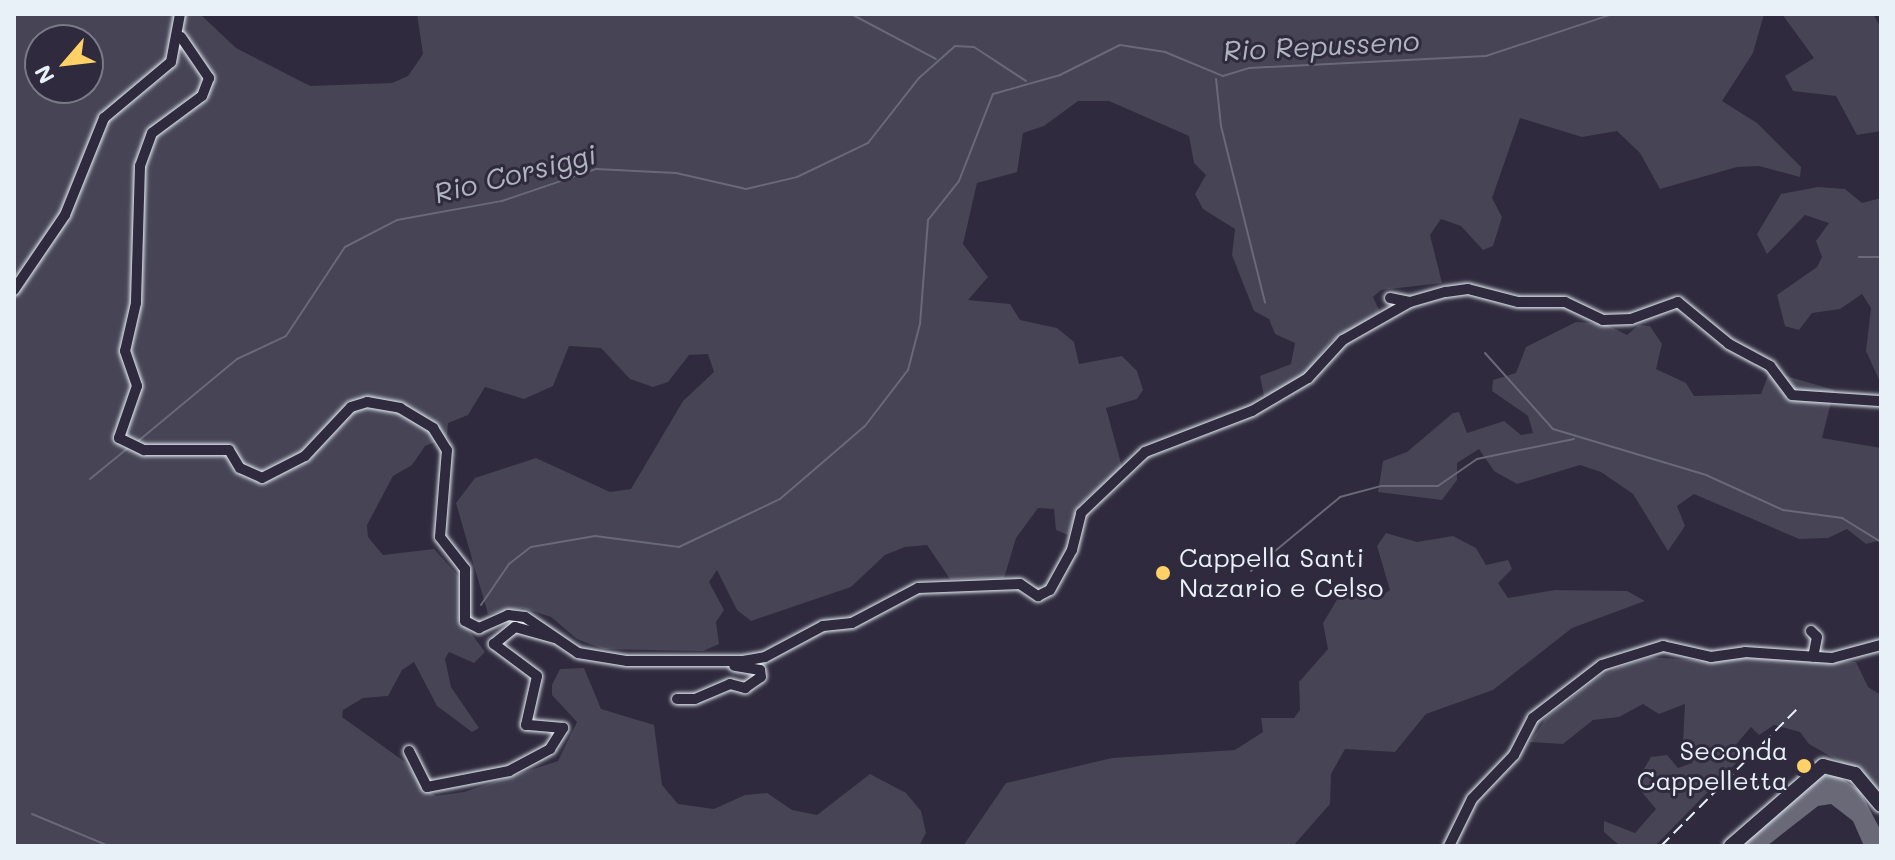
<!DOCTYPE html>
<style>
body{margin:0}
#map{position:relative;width:1895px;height:860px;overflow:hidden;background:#2f2a3d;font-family:Mali,sans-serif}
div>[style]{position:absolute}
.green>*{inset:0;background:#464455}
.water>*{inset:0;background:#696978}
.stream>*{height:2px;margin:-1px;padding:0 1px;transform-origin:1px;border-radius:1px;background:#696978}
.roads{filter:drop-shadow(0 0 2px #e8f1f8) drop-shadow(0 0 2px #e8f1f8)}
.street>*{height:10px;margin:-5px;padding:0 5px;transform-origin:5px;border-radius:5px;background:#2f2a3d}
.secondary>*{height:14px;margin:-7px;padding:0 7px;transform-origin:7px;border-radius:7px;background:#2f2a3d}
.rail>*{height:2px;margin-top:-1px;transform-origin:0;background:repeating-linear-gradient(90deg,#e8f1f8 0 12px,transparent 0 18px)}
.dots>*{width:22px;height:22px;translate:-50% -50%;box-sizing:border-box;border:4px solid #2f2a3d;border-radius:50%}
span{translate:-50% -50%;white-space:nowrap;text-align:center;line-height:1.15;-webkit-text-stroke:6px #2f2a3d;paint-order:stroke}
.poi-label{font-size:26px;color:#e8f1f8}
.left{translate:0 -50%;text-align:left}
.right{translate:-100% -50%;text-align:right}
.water-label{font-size:28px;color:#afb4be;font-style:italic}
.frame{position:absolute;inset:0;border:16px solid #e8f1f8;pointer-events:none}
.north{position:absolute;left:24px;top:24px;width:80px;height:80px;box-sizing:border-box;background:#2f2a3d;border:2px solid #797a88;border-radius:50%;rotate:242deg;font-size:22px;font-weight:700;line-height:32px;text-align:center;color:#e8f1f8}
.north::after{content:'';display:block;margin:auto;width:28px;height:36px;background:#ffd166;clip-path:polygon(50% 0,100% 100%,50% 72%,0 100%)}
</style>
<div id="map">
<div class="green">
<div style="clip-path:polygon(evenodd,14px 14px,200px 14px,236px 48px,310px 86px,392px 83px,408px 76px,423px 54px,417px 14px,1764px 14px,1753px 53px,1722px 101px,1757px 123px,1801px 167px,1800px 177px,1759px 166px,1737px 167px,1660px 189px,1640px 153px,1617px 131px,1582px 137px,1520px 118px,1492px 198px,1502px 217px,1493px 246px,1483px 250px,1461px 226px,1441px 219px,1430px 235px,1442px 283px,1381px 290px,1373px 297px,1380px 312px,1330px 342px,1301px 380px,1264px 396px,1260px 376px,1291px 364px,1295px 343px,1275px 334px,1269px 319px,1254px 311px,1232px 255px,1235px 229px,1203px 209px,1195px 194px,1206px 175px,1194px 163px,1189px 136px,1109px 101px,1078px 101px,1044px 126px,1023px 133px,1017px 172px,977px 183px,963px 244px,988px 277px,968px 300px,1010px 304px,1020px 320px,1057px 328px,1074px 342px,1079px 364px,1122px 356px,1137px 371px,1143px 390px,1137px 399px,1106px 408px,1122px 467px,1079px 505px,1068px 535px,1056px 530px,1054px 509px,1038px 508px,1016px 538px,1004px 578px,950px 579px,927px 545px,905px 547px,885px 555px,851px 587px,751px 621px,737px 610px,717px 570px,709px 582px,724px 610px,716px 622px,719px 644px,703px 651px,603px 649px,577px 639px,551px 617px,523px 608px,488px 614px,456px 503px,475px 478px,536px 458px,610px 492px,631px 489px,683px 401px,714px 372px,708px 354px,689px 355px,668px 382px,653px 387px,630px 379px,601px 348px,569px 346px,553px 386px,524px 399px,485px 387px,468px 415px,448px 423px,447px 437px,425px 446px,412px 465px,393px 476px,367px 525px,368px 537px,383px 555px,434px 549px,460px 578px,462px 621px,485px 652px,474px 663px,449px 652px,445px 659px,451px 687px,479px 728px,472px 732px,437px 706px,414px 662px,402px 670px,388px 696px,363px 698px,343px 710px,342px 717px,405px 762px,423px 787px,436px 796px,464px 792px,558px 761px,577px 722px,552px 695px,552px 685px,560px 669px,584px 668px,601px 709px,654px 725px,662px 785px,678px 804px,714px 809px,745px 795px,767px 793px,792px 810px,817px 815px,870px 774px,906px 793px,921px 811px,926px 833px,919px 846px,14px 846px,14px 14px,40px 40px,88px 40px,88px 88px,40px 88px,40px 40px)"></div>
<div style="clip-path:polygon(1782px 14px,1873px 14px,1881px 28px,1881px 131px,1857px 135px,1836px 96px,1793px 91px,1785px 76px,1814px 58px)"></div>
<div style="clip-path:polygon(1818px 187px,1845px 189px,1862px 203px,1881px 198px,1881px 384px,1866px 351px,1871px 308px,1862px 294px,1840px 309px,1812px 313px,1799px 330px,1785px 326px,1777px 295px,1817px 267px,1822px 257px,1816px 241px,1829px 223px,1805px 215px,1767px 254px,1757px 234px,1781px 194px)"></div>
<div style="clip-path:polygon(1576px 322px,1605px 324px,1627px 335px,1639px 325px,1650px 326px,1662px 344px,1656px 369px,1686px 383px,1694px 396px,1761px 394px,1770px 371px,1834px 390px,1822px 438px,1881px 448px,1881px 540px,1866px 544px,1847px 529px,1828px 538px,1799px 539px,1694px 494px,1677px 506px,1685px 526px,1668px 551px,1633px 494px,1601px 472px,1580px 465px,1517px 484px,1494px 471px,1479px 449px,1457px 463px,1457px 480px,1442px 500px,1378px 492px,1383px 461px,1407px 452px,1453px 413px,1459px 412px,1467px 433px,1504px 421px,1521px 435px,1533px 433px,1528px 416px,1492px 391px,1493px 380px,1516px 373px,1526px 347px)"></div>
<div style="clip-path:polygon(1386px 533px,1417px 542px,1453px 536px,1476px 548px,1486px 565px,1508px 560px,1512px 569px,1498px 583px,1508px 598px,1555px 590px,1627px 591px,1645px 601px,1572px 628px,1493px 690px,1426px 714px,1395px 752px,1345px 749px,1331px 774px,1330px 804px,1293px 846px,963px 846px,1006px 783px,1112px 758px,1235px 750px,1263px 732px,1261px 718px,1294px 718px,1300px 710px,1299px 682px,1328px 649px,1323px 623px,1344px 588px,1381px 596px,1390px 590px,1377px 546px)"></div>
<div style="clip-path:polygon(1744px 656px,1856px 662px,1868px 687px,1881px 695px,1881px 797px,1865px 776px,1809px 744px,1800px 732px,1774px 725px,1759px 735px,1751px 727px,1733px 748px,1740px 759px,1655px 846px,1620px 846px,1604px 832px,1604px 821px,1635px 833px,1656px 809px,1635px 784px,1651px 757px,1667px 755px,1678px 768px,1692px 763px,1696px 748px,1683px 741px,1685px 704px,1659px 714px,1643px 704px,1619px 717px,1593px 720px,1563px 744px,1530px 742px,1546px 718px,1600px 676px,1623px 666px,1651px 657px,1713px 662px)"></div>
</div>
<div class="water">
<div style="clip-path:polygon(1837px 775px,1860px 791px,1881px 831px,1881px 846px,1864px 846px,1853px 821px,1831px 804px,1818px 806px,1767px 846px,1741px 846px,1819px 776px)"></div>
</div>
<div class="stream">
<div style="left:851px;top:14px;width:96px;rotate:27.9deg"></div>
<div style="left:1216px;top:79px;width:47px;rotate:83.9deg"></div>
<div style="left:1221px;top:126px;width:182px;rotate:76deg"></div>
<div style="left:1859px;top:257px;width:22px"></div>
<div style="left:1485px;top:353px;width:102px;rotate:48.2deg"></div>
<div style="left:1553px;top:429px;width:160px;rotate:16.7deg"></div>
<div style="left:1706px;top:475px;width:85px;rotate:24.4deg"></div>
<div style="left:1783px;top:510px;width:60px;rotate:7.7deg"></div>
<div style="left:1842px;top:518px;width:46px;rotate:31.6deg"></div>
<div style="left:137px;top:442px;width:130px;rotate:-39.7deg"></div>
<div style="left:237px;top:359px;width:54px;rotate:-25.1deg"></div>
<div style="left:286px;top:336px;width:107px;rotate:-56.5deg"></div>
<div style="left:345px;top:247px;width:59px;rotate:-27.4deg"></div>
<div style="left:397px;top:220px;width:107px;rotate:-10.3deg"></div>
<div style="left:502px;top:201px;width:99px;rotate:-18.8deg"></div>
<div style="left:596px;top:169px;width:80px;rotate:2.9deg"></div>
<div style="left:676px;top:173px;width:72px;rotate:12.9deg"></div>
<div style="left:746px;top:189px;width:52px;rotate:-13.2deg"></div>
<div style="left:797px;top:177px;width:79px;rotate:-25.6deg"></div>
<div style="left:868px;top:143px;width:83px;rotate:-51.9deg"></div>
<div style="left:919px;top:78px;width:48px;rotate:-41.6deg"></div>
<div style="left:955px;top:46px;width:19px;rotate:3deg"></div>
<div style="left:974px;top:47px;width:62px;rotate:33.2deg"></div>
<div style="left:90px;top:479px;width:49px;rotate:-39.2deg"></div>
<div style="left:1251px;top:571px;width:116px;rotate:-39.7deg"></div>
<div style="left:1340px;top:497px;width:42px;rotate:-15deg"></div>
<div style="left:1381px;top:486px;width:57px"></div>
<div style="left:1438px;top:486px;width:47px;rotate:-34.7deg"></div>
<div style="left:1477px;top:459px;width:99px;rotate:-11.7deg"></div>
<div style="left:481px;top:605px;width:50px;rotate:-55.7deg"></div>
<div style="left:509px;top:564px;width:28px;rotate:-38deg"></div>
<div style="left:531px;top:547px;width:65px;rotate:-9.8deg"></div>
<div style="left:595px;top:536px;width:85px;rotate:7.5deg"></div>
<div style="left:679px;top:547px;width:112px;rotate:-25.4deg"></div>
<div style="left:780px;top:499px;width:112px;rotate:-40.7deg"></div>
<div style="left:865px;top:426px;width:71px;rotate:-52.5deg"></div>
<div style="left:908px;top:370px;width:48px;rotate:-75.4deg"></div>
<div style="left:920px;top:324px;width:104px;rotate:-85.6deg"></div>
<div style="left:928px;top:220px;width:50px;rotate:-51.5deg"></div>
<div style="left:959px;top:181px;width:93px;rotate:-68.7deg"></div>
<div style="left:993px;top:94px;width:70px;rotate:-15.8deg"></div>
<div style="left:1060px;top:75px;width:67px;rotate:-26.6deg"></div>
<div style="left:1120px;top:45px;width:46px;rotate:8.8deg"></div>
<div style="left:1165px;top:52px;width:63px;rotate:22.5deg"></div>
<div style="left:1223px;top:76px;width:27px;rotate:-17deg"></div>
<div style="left:1249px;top:68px;width:237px;rotate:-2.9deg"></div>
<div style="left:1486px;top:56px;width:134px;rotate:-18.3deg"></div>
<div style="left:32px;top:814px;width:83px;rotate:22.6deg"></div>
</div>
<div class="roads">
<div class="street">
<div style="left:181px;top:37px;width:50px;rotate:55.7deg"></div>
<div style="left:209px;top:78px;width:19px;rotate:111deg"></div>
<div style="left:202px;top:96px;width:62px;rotate:143.5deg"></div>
<div style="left:152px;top:133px;width:35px;rotate:110deg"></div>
<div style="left:140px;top:166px;width:137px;rotate:91.7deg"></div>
<div style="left:136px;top:303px;width:49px;rotate:102.9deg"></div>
<div style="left:125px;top:351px;width:37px;rotate:71deg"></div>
<div style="left:137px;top:386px;width:55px;rotate:109.1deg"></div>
<div style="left:119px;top:438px;width:28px;rotate:26deg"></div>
<div style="left:144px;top:450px;width:85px"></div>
<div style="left:229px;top:450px;width:21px;rotate:59deg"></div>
<div style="left:240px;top:468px;width:24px;rotate:24deg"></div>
<div style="left:262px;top:478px;width:48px;rotate:-27.1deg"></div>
<div style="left:305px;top:456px;width:67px;rotate:-46.8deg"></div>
<div style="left:351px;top:407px;width:17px;rotate:-17deg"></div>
<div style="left:367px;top:402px;width:34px;rotate:10deg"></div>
<div style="left:400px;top:408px;width:39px;rotate:31deg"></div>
<div style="left:433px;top:428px;width:26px;rotate:58deg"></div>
<div style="left:447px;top:450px;width:87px;rotate:94.6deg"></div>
<div style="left:440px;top:537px;width:41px;rotate:52deg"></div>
<div style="left:465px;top:569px;width:52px;rotate:90deg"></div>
<div style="left:465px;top:621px;width:16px;rotate:27deg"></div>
<div style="left:479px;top:628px;width:32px;rotate:-24deg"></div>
<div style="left:508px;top:615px;width:17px;rotate:7deg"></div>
<div style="left:525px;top:617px;width:64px;rotate:34.2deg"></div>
<div style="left:578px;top:653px;width:50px;rotate:9.3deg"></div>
<div style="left:627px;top:661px;width:116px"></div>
<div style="left:743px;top:661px;width:22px;rotate:-10deg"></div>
<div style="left:765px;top:657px;width:66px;rotate:-28.1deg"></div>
<div style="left:823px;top:626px;width:29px;rotate:-6deg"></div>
<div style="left:852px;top:623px;width:75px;rotate:-27.9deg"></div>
<div style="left:918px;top:588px;width:102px;rotate:-2.2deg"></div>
<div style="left:1020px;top:584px;width:22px;rotate:34deg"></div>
<div style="left:1038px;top:596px;width:13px;rotate:-27deg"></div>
<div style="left:1050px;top:590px;width:46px;rotate:-61.2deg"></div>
<div style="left:1072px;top:550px;width:38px;rotate:-76deg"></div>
<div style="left:1081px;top:513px;width:88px;rotate:-43.6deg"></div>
<div style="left:1145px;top:452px;width:115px;rotate:-21deg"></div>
<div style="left:1252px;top:411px;width:65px;rotate:-30.5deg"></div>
<div style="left:1308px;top:378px;width:52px;rotate:-47.4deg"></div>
<div style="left:1343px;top:340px;width:77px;rotate:-29.6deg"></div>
<div style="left:1410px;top:302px;width:37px;rotate:-16deg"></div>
<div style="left:1446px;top:292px;width:22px;rotate:-8deg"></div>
<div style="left:1468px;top:289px;width:52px;rotate:14.6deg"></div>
<div style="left:1518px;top:302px;width:47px"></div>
<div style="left:1565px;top:302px;width:42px;rotate:25.3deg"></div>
<div style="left:1603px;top:320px;width:28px;rotate:-2deg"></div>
<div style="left:1631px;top:319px;width:50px;rotate:-19.9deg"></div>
<div style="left:1678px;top:302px;width:66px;rotate:39.5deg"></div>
<div style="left:1729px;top:344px;width:47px;rotate:28.2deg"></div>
<div style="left:1770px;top:366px;width:36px;rotate:53deg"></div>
<div style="left:1792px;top:395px;width:89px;rotate:3.9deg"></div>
<div style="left:14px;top:290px;width:91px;rotate:-55.8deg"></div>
<div style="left:65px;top:215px;width:105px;rotate:-68.1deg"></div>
<div style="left:104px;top:118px;width:87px;rotate:-39.9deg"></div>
<div style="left:171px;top:62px;width:49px;rotate:-79.4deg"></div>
<div style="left:1390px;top:298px;width:20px;rotate:11deg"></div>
<div style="left:1811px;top:631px;width:8px;rotate:45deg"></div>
<div style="left:1817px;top:637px;width:20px;rotate:101deg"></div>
<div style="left:677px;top:699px;width:18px"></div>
<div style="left:695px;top:699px;width:38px;rotate:-23deg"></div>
<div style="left:730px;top:684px;width:16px;rotate:15deg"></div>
<div style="left:745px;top:688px;width:19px;rotate:-35deg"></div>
<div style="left:761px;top:677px;width:7px;rotate:-98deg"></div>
<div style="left:760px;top:670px;width:26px;rotate:-171deg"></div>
<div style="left:409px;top:751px;width:40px;rotate:63.4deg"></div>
<div style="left:427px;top:787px;width:84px;rotate:-11deg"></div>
<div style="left:509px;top:771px;width:47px;rotate:-28.2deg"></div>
<div style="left:550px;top:749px;width:25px;rotate:-58deg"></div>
<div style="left:563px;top:728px;width:37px;rotate:-175deg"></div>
<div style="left:526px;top:725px;width:50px;rotate:-77.3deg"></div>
<div style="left:537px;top:676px;width:54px;rotate:-143.3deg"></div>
<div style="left:494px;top:644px;width:27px;rotate:-39deg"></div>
<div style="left:515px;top:627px;width:41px;rotate:15.4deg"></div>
<div style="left:1449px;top:846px;width:52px;rotate:-63.9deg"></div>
<div style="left:1472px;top:799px;width:61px;rotate:-46.3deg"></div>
<div style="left:1514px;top:755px;width:42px;rotate:-62.8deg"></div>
<div style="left:1533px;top:718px;width:87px;rotate:-37.5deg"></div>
<div style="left:1602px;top:665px;width:64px;rotate:-17.3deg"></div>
<div style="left:1663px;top:646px;width:49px;rotate:12.9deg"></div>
<div style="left:1711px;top:657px;width:34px;rotate:-8deg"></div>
<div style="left:1745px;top:652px;width:87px;rotate:3.9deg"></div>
<div style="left:1832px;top:658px;width:51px;rotate:-14.9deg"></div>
</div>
<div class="secondary">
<div style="left:1731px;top:846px;width:122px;rotate:-41deg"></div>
<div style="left:1823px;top:766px;width:33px;rotate:14deg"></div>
<div style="left:1855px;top:774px;width:40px;rotate:50deg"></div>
</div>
</div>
<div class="rail">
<div style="left:1661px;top:846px;width:192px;rotate:-45.2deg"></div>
</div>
<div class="dots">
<div style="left:1163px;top:573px;background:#ffd166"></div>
<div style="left:1804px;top:766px;background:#ffd166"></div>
</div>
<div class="poi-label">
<span class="left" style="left:1179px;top:573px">Cappella Santi<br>Nazario e Celso</span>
<span class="right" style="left:1788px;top:766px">Seconda<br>Cappelletta</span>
</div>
<div class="water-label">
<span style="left:1321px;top:45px;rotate:-3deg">Rio Repusseno</span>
<span style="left:515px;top:173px;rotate:-14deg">Rio Corsiggi</span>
</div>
<div class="frame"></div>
<div class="north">N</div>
</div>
